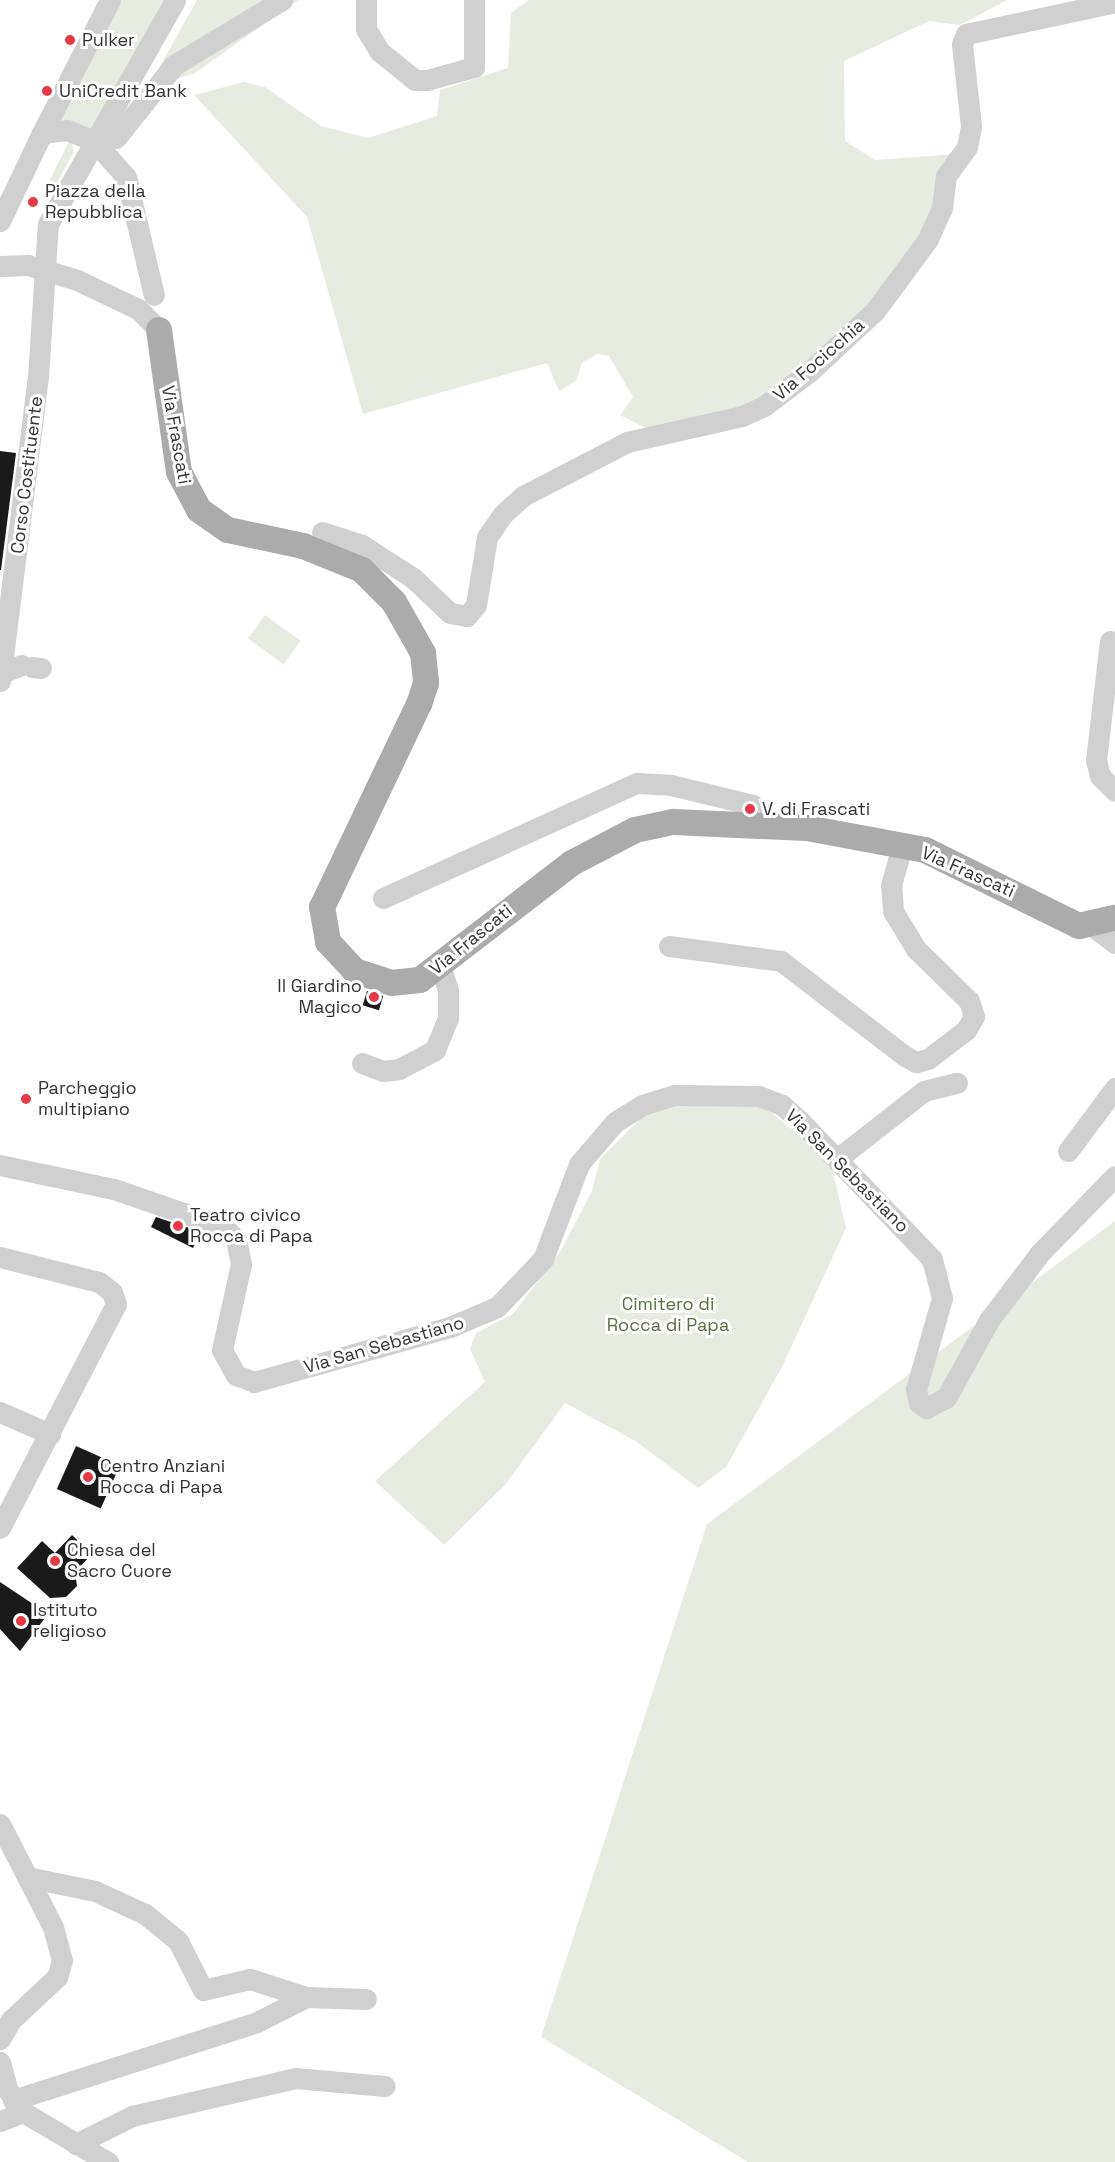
<!DOCTYPE html>
<style>
body{margin:0}
#map{position:relative;width:1115px;height:2162px;overflow:hidden;background:#fff;font-family:"Space Grotesk",sans-serif}
div>[style]{position:absolute}
.green>*{inset:0;background:#e6ecdf;transform-origin:0 0}
.building>*{inset:0;background:#1a1a1a;transform-origin:0 0}
.minor>*{height:21px;margin:-10.5px;padding:0 10.5px;transform-origin:10.5px;border-radius:10.5px;background:#d0d0d0}
.major>*{height:26px;margin:-13px;padding:0 13px;transform-origin:13px;border-radius:13px;background:#ababab}
.minor-bridge>*{height:21px;margin:-10.5px;padding:0 10.5px;transform-origin:10.5px;border-radius:10.5px;background:#d0d0d0}
.dots>*{width:16px;height:16px;translate:-50% -50%;box-sizing:border-box;border:3px solid #fff;border-radius:50%}
span{translate:-50% -50%;white-space:nowrap;text-align:center;line-height:1.15;-webkit-text-stroke:6px #fff;paint-order:stroke}
.poi-label{font-size:18px;color:#333}
.left{translate:0 -50%;text-align:left}
.right{translate:-100% -50%;text-align:right}
.street-label{font-size:18px;color:#333}
.park-label{font-size:18px;color:#56703f}
</style>
<div id="map">
<div class="green">
<div style="clip-path:polygon(119px 0,166px 0,91px 131px,58px 119px)"></div>
<div style="clip-path:polygon(197px 0,298px 0,195px 73px,147px 89px)"></div>
<div style="clip-path:polygon(529px 0,1007px 0,960px 25px,929px 21px,844px 61px,845px 141px,875px 160px,958px 154px,937px 214px,864px 316px,751px 409px,646px 428px,620px 415px,633px 397px,609px 356px,597px 354px,582px 363px,576px 381px,559px 391px,547px 363px,363px 414px,307px 217px,194px 95px,244px 82px,265px 87px,321px 126px,368px 138px,437px 116px,440px 90px,508px 68px,511px 13px)"></div>
<div style="clip-path:polygon(70px 140px,74px 151px,49px 198px,50px 179px)"></div>
<div style="left:265px;top:615px;width:44px;height:29px;rotate:36deg"></div>
<div style="clip-path:polygon(678px 1104px,760px 1104px,830px 1159px,846px 1228px,782px 1367px,726px 1467px,698px 1488px,637px 1442px,565px 1403px,505px 1485px,444px 1545px,375px 1481px,485px 1382px,470px 1349px,476px 1333px,513px 1314px,560px 1252px,592px 1191px,600px 1159px,649px 1110px)"></div>
<div style="clip-path:polygon(1115px 1221px,1115px 2162px,748px 2162px,541px 2037px,707px 1524px)"></div>
</div>
<div class="building">
<div style="clip-path:polygon(0 451px,16px 453px,1px 570px,0 570px)"></div>
<div style="left:367px;top:991px;width:17px;height:15px;rotate:17deg"></div>
<div style="clip-path:polygon(156px 1217px,201px 1232px,193px 1248px,151px 1227px)"></div>
<div style="left:76px;top:1446px;width:48px;height:47px;rotate:24deg"></div>
<div style="clip-path:polygon(72px 1535px,92px 1554px,75px 1572px,77px 1586px,66px 1597px,50px 1598px,17px 1568px,42px 1541px,55px 1553px)"></div>
<div style="clip-path:polygon(0 1582px,48px 1614px,20px 1651px,0 1629px)"></div>
</div>
<div class="minor">
<div style="left:366px;top:0;width:29px;rotate:90deg"></div>
<div style="left:366px;top:29px;width:26px;rotate:59deg"></div>
<div style="left:379px;top:51px;width:46px;rotate:38.9deg"></div>
<div style="left:415px;top:80px;width:12px"></div>
<div style="left:427px;top:80px;width:49px;rotate:-15.5deg"></div>
<div style="left:474px;top:67px;width:67px;rotate:-90deg"></div>
<div style="left:42px;top:133px;width:149px;rotate:-62.9deg"></div>
<div style="left:116px;top:138px;width:93px;rotate:-51.5deg"></div>
<div style="left:174px;top:65px;width:126px;rotate:-31deg"></div>
<div style="left:0;top:221px;width:98px;rotate:-64.5deg"></div>
<div style="left:42px;top:133px;width:25px;rotate:-7deg"></div>
<div style="left:67px;top:130px;width:29px;rotate:22deg"></div>
<div style="left:0;top:266px;width:28px;rotate:-2deg"></div>
<div style="left:28px;top:265px;width:51px;rotate:17deg"></div>
<div style="left:77px;top:280px;width:68px;rotate:25.4deg"></div>
<div style="left:138px;top:309px;width:30px;rotate:45deg"></div>
<div style="left:322px;top:532px;width:42px;rotate:18deg"></div>
<div style="left:362px;top:545px;width:61px;rotate:32.9deg"></div>
<div style="left:413px;top:578px;width:51px;rotate:43.4deg"></div>
<div style="left:450px;top:613px;width:17px;rotate:10deg"></div>
<div style="left:467px;top:616px;width:14px;rotate:-51deg"></div>
<div style="left:476px;top:605px;width:69px;rotate:-80.8deg"></div>
<div style="left:487px;top:537px;width:28px;rotate:-55deg"></div>
<div style="left:503px;top:514px;width:27px;rotate:-42deg"></div>
<div style="left:523px;top:496px;width:117px;rotate:-27.4deg"></div>
<div style="left:627px;top:442px;width:118px;rotate:-12.7deg"></div>
<div style="left:742px;top:416px;width:24px;rotate:-24deg"></div>
<div style="left:764px;top:406px;width:55px;rotate:-36.9deg"></div>
<div style="left:808px;top:373px;width:91px;rotate:-42.8deg"></div>
<div style="left:875px;top:311px;width:89px;rotate:-53.6deg"></div>
<div style="left:928px;top:239px;width:34px;rotate:-66deg"></div>
<div style="left:942px;top:208px;width:32px;rotate:-83deg"></div>
<div style="left:946px;top:176px;width:36px;rotate:-54deg"></div>
<div style="left:967px;top:147px;width:21px;rotate:-79deg"></div>
<div style="left:971px;top:126px;width:82px;rotate:-96.3deg"></div>
<div style="left:962px;top:44px;width:11px;rotate:-68deg"></div>
<div style="left:966px;top:34px;width:152px;rotate:-12.1deg"></div>
<div style="left:1110px;top:641px;width:120px;rotate:96.7deg"></div>
<div style="left:1096px;top:760px;width:16px;rotate:76deg"></div>
<div style="left:1100px;top:776px;width:21px;rotate:45deg"></div>
<div style="left:32px;top:667px;width:9px;rotate:6deg"></div>
<div style="left:1px;top:673px;width:22px;rotate:-21deg"></div>
<div style="left:0;top:681px;width:306px;rotate:-82.9deg"></div>
<div style="left:38px;top:377px;width:153px;rotate:-86.3deg"></div>
<div style="left:48px;top:224px;width:257px;rotate:-60.4deg"></div>
<div style="left:383px;top:898px;width:279px;rotate:-24.4deg"></div>
<div style="left:637px;top:783px;width:34px;rotate:3deg"></div>
<div style="left:671px;top:785px;width:84px;rotate:13.7deg"></div>
<div style="left:753px;top:805px;width:29px;rotate:46deg"></div>
<div style="left:1091px;top:925px;width:30px;rotate:37deg"></div>
<div style="left:669px;top:946px;width:113px;rotate:7.6deg"></div>
<div style="left:781px;top:961px;width:156px;rotate:37.5deg"></div>
<div style="left:905px;top:1056px;width:13px;rotate:29deg"></div>
<div style="left:916px;top:1062px;width:12px;rotate:-14deg"></div>
<div style="left:928px;top:1059px;width:48px;rotate:-37.3deg"></div>
<div style="left:966px;top:1030px;width:16px;rotate:-60deg"></div>
<div style="left:974px;top:1016px;width:16px;rotate:-108deg"></div>
<div style="left:969px;top:1001px;width:74px;rotate:-135.5deg"></div>
<div style="left:916px;top:949px;width:44px;rotate:-121.2deg"></div>
<div style="left:893px;top:911px;width:26px;rotate:-94deg"></div>
<div style="left:891px;top:885px;width:41px;rotate:-74.2deg"></div>
<div style="left:362px;top:1063px;width:22px;rotate:21deg"></div>
<div style="left:383px;top:1071px;width:16px;rotate:-7deg"></div>
<div style="left:399px;top:1069px;width:41px;rotate:-27.8deg"></div>
<div style="left:435px;top:1050px;width:35px;rotate:-68deg"></div>
<div style="left:448px;top:1018px;width:28px;rotate:-90deg"></div>
<div style="left:448px;top:990px;width:25px;rotate:-108deg"></div>
<div style="left:1068px;top:1151px;width:79px;rotate:-53.3deg"></div>
<div style="left:837px;top:1159px;width:110px;rotate:-38deg"></div>
<div style="left:924px;top:1091px;width:34px;rotate:-14deg"></div>
<div style="left:0;top:1165px;width:116px;rotate:11.9deg"></div>
<div style="left:114px;top:1189px;width:116px;rotate:19.1deg"></div>
<div style="left:224px;top:1227px;width:18px;rotate:47deg"></div>
<div style="left:236px;top:1240px;width:25px;rotate:78deg"></div>
<div style="left:241px;top:1264px;width:88px;rotate:102.5deg"></div>
<div style="left:222px;top:1350px;width:29px;rotate:61deg"></div>
<div style="left:236px;top:1375px;width:19px;rotate:21deg"></div>
<div style="left:254px;top:1382px;width:204px;rotate:-15.7deg"></div>
<div style="left:450px;top:1327px;width:51px;rotate:-23.1deg"></div>
<div style="left:497px;top:1307px;width:66px;rotate:-46.2deg"></div>
<div style="left:543px;top:1259px;width:102px;rotate:-69.2deg"></div>
<div style="left:579px;top:1164px;width:55px;rotate:-49.4deg"></div>
<div style="left:615px;top:1122px;width:32px;rotate:-32deg"></div>
<div style="left:642px;top:1105px;width:34px;rotate:-17deg"></div>
<div style="left:675px;top:1095px;width:84px;rotate:0.7deg"></div>
<div style="left:759px;top:1096px;width:25px;rotate:21deg"></div>
<div style="left:782px;top:1105px;width:24px;rotate:42deg"></div>
<div style="left:800px;top:1121px;width:191px;rotate:46.3deg"></div>
<div style="left:932px;top:1259px;width:40px;rotate:75.6deg"></div>
<div style="left:942px;top:1298px;width:95px;rotate:105.9deg"></div>
<div style="left:916px;top:1389px;width:14px;rotate:78deg"></div>
<div style="left:919px;top:1403px;width:9px;rotate:36deg"></div>
<div style="left:926px;top:1408px;width:22px;rotate:-27deg"></div>
<div style="left:946px;top:1398px;width:89px;rotate:-61.1deg"></div>
<div style="left:989px;top:1320px;width:84px;rotate:-52.7deg"></div>
<div style="left:1040px;top:1253px;width:107px;rotate:-45.8deg"></div>
<div style="left:0;top:1257px;width:102px;rotate:14.2deg"></div>
<div style="left:99px;top:1282px;width:16px;rotate:38deg"></div>
<div style="left:112px;top:1292px;width:13px;rotate:72deg"></div>
<div style="left:116px;top:1304px;width:252px;rotate:117.4deg"></div>
<div style="left:0;top:1412px;width:55px;rotate:23.7deg"></div>
<div style="left:0;top:1824px;width:116px;rotate:62.8deg"></div>
<div style="left:53px;top:1927px;width:34px;rotate:75deg"></div>
<div style="left:62px;top:1960px;width:18px;rotate:106deg"></div>
<div style="left:57px;top:1977px;width:63px;rotate:136.9deg"></div>
<div style="left:11px;top:2020px;width:22px;rotate:120deg"></div>
<div style="left:27px;top:1877px;width:69px;rotate:11.6deg"></div>
<div style="left:95px;top:1891px;width:55px;rotate:24.7deg"></div>
<div style="left:145px;top:1914px;width:43px;rotate:39.3deg"></div>
<div style="left:178px;top:1941px;width:55px;rotate:63deg"></div>
<div style="left:203px;top:1990px;width:48px;rotate:-13.2deg"></div>
<div style="left:250px;top:1979px;width:59px;rotate:17.8deg"></div>
<div style="left:0;top:2062px;width:28px;rotate:75deg"></div>
<div style="left:7px;top:2089px;width:28px;rotate:55deg"></div>
<div style="left:23px;top:2112px;width:99px;rotate:30.5deg"></div>
<div style="left:13px;top:2100px;width:256px;rotate:-17.7deg"></div>
<div style="left:257px;top:2022px;width:55px;rotate:-27deg"></div>
<div style="left:306px;top:1997px;width:60px;rotate:1.9deg"></div>
<div style="left:0;top:2121px;width:25px;rotate:-21deg"></div>
<div style="left:76px;top:2144px;width:63px;rotate:-26.6deg"></div>
<div style="left:132px;top:2116px;width:167px;rotate:-13.1deg"></div>
<div style="left:295px;top:2078px;width:90px;rotate:5.1deg"></div>
</div>
<div class="major">
<div style="left:159px;top:330px;width:143px;rotate:82deg"></div>
<div style="left:179px;top:472px;width:43px;rotate:62.2deg"></div>
<div style="left:199px;top:510px;width:35px;rotate:35deg"></div>
<div style="left:228px;top:530px;width:77px;rotate:12deg"></div>
<div style="left:303px;top:546px;width:64px;rotate:22.1deg"></div>
<div style="left:362px;top:570px;width:45px;rotate:45deg"></div>
<div style="left:394px;top:602px;width:59px;rotate:60.4deg"></div>
<div style="left:423px;top:653px;width:30px;rotate:84deg"></div>
<div style="left:426px;top:683px;width:22px;rotate:108deg"></div>
<div style="left:419px;top:704px;width:225px;rotate:115.5deg"></div>
<div style="left:322px;top:907px;width:36px;rotate:80deg"></div>
<div style="left:328px;top:942px;width:40px;rotate:47deg"></div>
<div style="left:355px;top:971px;width:38px;rotate:18deg"></div>
<div style="left:391px;top:983px;width:29px;rotate:-6deg"></div>
<div style="left:420px;top:980px;width:192px;rotate:-37.6deg"></div>
<div style="left:572px;top:863px;width:71px;rotate:-27.6deg"></div>
<div style="left:635px;top:830px;width:39px;rotate:-12deg"></div>
<div style="left:673px;top:822px;width:134px;rotate:2.6deg"></div>
<div style="left:807px;top:828px;width:120px;rotate:10.6deg"></div>
<div style="left:925px;top:850px;width:172px;rotate:26.3deg"></div>
<div style="left:1079px;top:926px;width:37px;rotate:-13deg"></div>
</div>
<div class="minor-bridge">
<div style="left:94px;top:141px;width:48px;rotate:48.4deg"></div>
<div style="left:126px;top:177px;width:121px;rotate:76.7deg"></div>
</div>
<div class="dots">
<div style="left:70px;top:40px;background:#e63946"></div>
<div style="left:47px;top:91px;background:#e63946"></div>
<div style="left:33px;top:202px;background:#e63946"></div>
<div style="left:750px;top:809px;background:#e63946"></div>
<div style="left:374px;top:997px;background:#e63946"></div>
<div style="left:26px;top:1099px;background:#e63946"></div>
<div style="left:178px;top:1226px;background:#e63946"></div>
<div style="left:88px;top:1477px;background:#e63946"></div>
<div style="left:55px;top:1561px;background:#e63946"></div>
<div style="left:21px;top:1621px;background:#e63946"></div>
</div>
<div class="poi-label">
<span class="left" style="left:82px;top:40px">Pulker</span>
<span class="left" style="left:59px;top:91px">UniCredit Bank</span>
<span class="left" style="left:45px;top:202px">Piazza della<br>Repubblica</span>
<span class="left" style="left:762px;top:809px">V. di Frascati</span>
<span class="right" style="left:362px;top:997px">Il Giardino<br>Magico</span>
<span class="left" style="left:38px;top:1099px">Parcheggio<br>multipiano</span>
<span class="left" style="left:190px;top:1226px">Teatro civico<br>Rocca di Papa</span>
<span class="left" style="left:100px;top:1477px">Centro Anziani<br>Rocca di Papa</span>
<span class="left" style="left:67px;top:1561px">Chiesa del<br>Sacro Cuore</span>
<span class="left" style="left:33px;top:1621px">Istituto<br>religioso</span>
</div>
<div class="street-label">
<span style="left:819px;top:360px;rotate:-41deg">Via Focicchia</span>
<span style="left:176px;top:435px;rotate:80deg">Via Frascati</span>
<span style="left:27px;top:475px;rotate:-83deg">Corso Costituente</span>
<span style="left:968px;top:872px;rotate:24deg">Via Frascati</span>
<span style="left:471px;top:940px;rotate:-39deg">Via Frascati</span>
<span style="left:847px;top:1171px;rotate:45deg">Via San Sebastiano</span>
<span style="left:384px;top:1345px;rotate:-16deg">Via San Sebastiano</span>
</div>
<div class="park-label">
<span style="left:668px;top:1315px">Cimitero di<br>Rocca di Papa</span>
</div>
</div>
